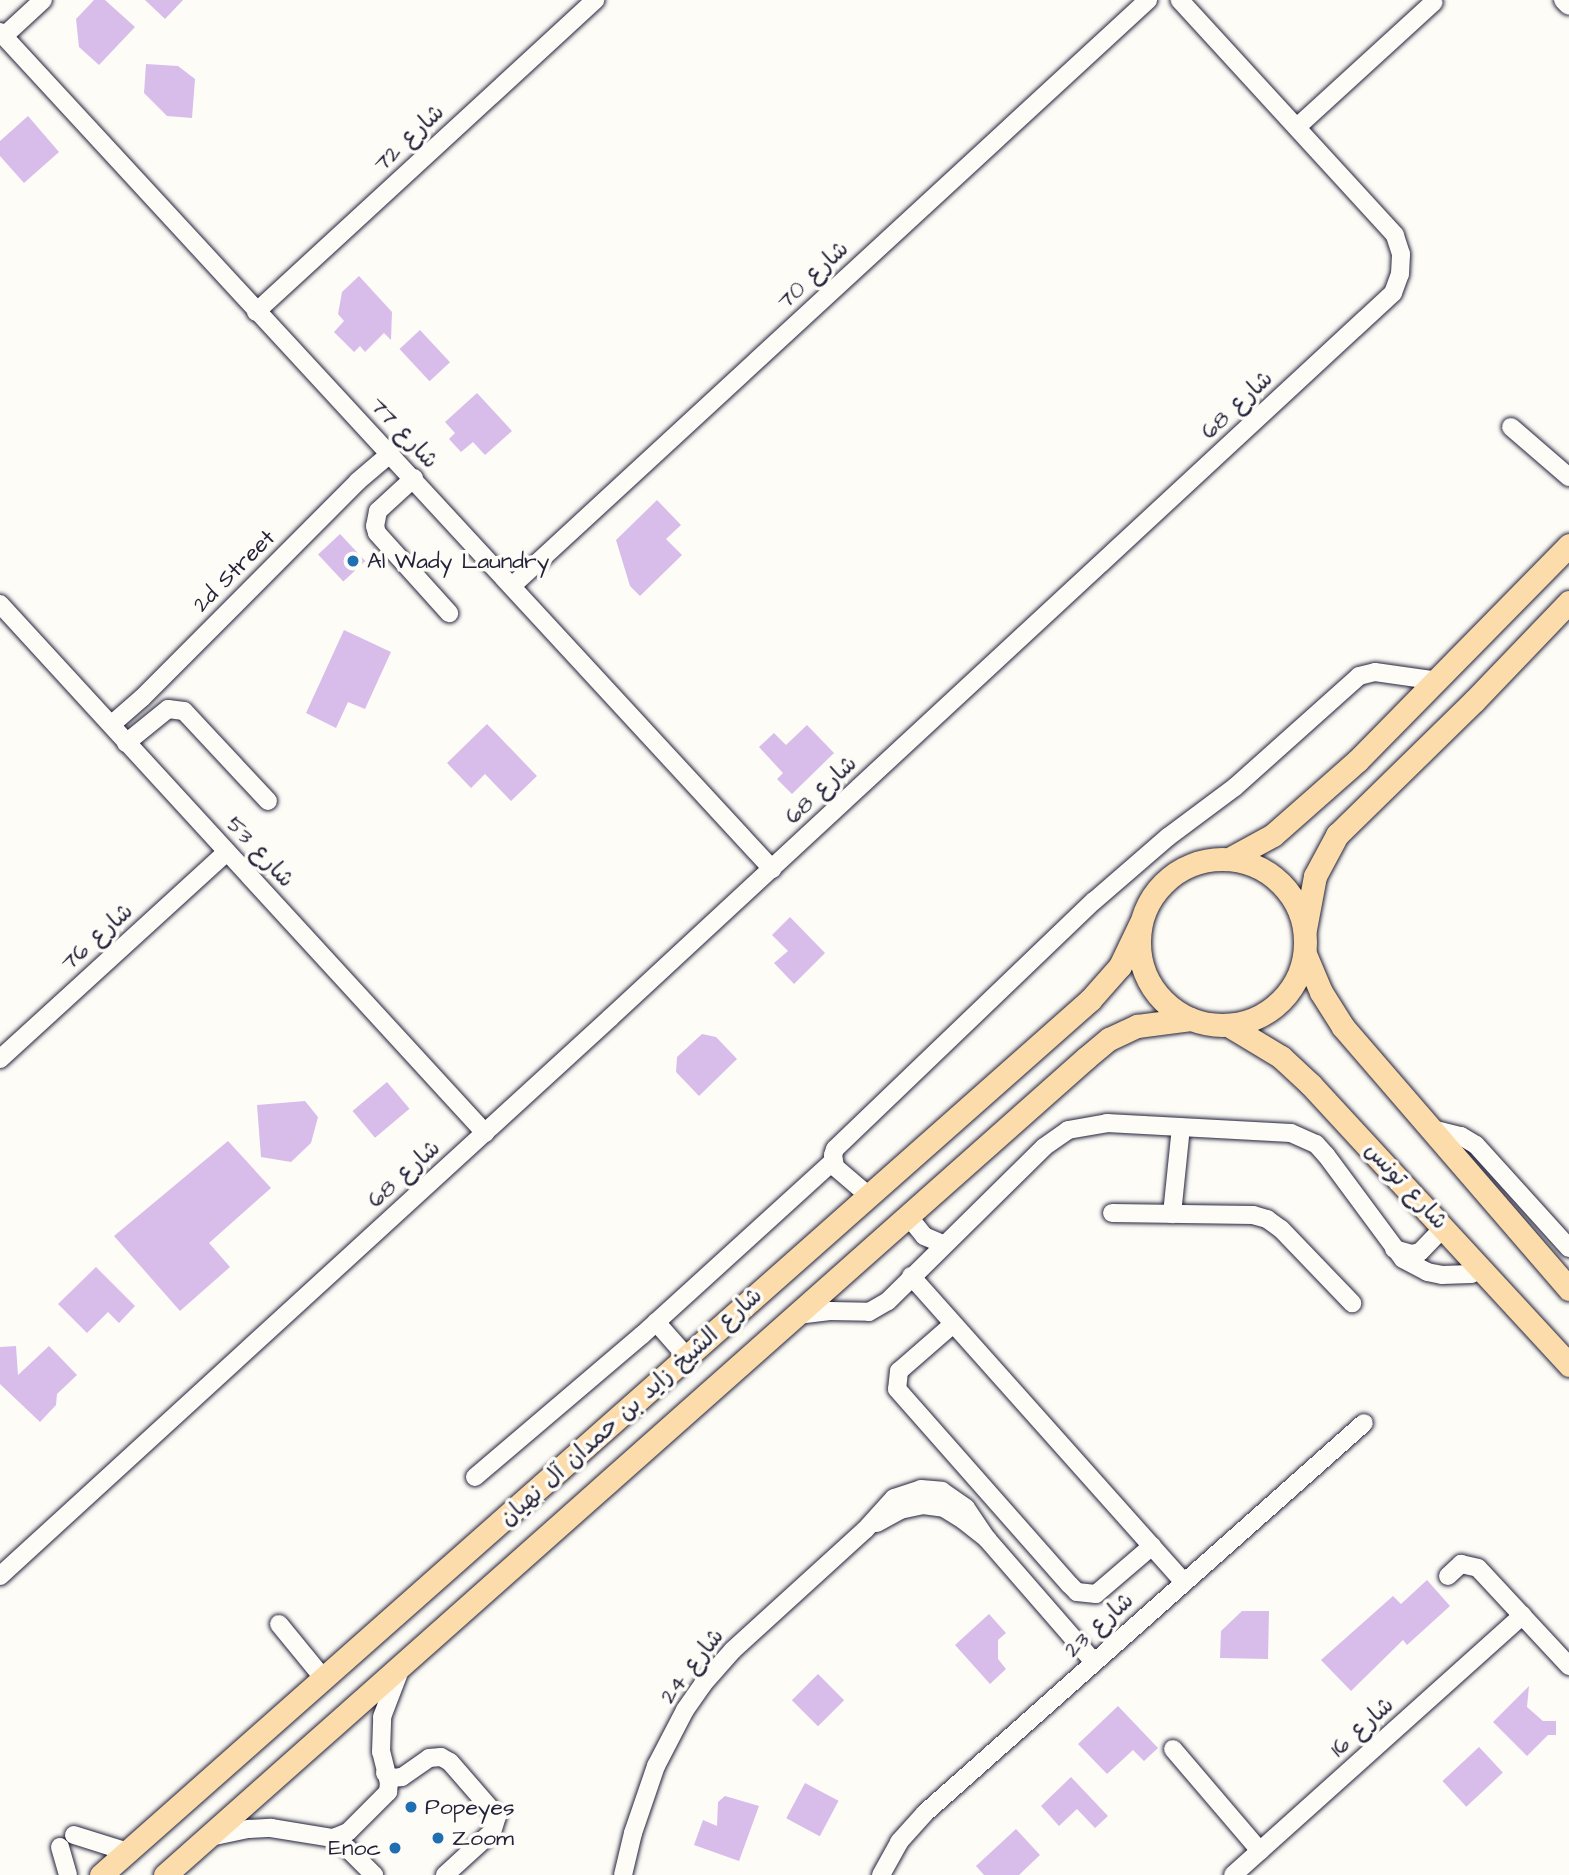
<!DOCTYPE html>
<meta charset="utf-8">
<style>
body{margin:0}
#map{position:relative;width:1569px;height:1875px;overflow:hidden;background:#fdfcf7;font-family:"Architects Daughter","Playpen Sans Arabic",sans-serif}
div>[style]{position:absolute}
.building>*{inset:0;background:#d8bdeb;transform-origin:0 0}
.roads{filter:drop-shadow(0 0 2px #22223b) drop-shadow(0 0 2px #22223b)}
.minor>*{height:18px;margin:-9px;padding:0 9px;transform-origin:9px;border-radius:9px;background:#fdfcf7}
.major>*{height:23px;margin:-11.5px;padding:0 11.5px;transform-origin:11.5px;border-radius:11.5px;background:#fddcac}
.major>.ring{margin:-11.5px;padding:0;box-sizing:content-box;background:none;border:23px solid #fddcac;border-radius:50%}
.dots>*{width:19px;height:19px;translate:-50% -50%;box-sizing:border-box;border:4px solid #fdfcf7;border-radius:50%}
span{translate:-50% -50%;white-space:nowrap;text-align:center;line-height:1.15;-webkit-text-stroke:7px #fdfcf7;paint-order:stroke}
.street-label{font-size:23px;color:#22223b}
.poi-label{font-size:23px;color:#22223b}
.left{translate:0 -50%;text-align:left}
.right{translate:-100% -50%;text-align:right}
</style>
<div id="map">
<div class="building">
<div style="clip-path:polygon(94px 0,105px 0,135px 27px,99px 65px,79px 47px,76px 19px)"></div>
<div style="clip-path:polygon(145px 0,183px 0,165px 19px)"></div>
<div style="clip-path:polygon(146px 64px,178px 66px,195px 79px,192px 118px,167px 116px,144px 93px)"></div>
<div style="clip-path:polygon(28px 116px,59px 152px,24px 183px,0 156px,0 141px)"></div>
<div style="clip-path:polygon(359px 276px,392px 312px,391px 340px,384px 333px,365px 352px,360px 346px,354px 352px,334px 332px,344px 321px,338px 314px,342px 292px)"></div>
<div style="left:420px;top:330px;width:44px;height:28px;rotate:47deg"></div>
<div style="clip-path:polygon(477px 393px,512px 431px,485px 455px,473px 442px,461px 452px,449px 439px,455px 433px,445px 422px)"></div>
<div style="clip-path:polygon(657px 500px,681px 525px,666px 539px,682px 555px,640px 596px,630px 586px,616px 540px)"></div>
<div style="left:340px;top:534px;width:37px;height:30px;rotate:47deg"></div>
<div style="clip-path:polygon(344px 630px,391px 652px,365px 709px,348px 702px,336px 728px,306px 713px)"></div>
<div style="clip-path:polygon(487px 724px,537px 776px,511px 801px,485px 774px,471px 788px,447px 763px)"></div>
<div style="clip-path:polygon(807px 725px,834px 753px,792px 794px,777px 779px,783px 773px,759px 747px,774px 733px,786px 745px)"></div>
<div style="clip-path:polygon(790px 917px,825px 953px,794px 984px,774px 963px,788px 951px,772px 935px)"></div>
<div style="clip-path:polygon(702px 1034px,716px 1037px,737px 1059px,699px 1096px,676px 1072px,677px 1057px)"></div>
<div style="left:387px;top:1082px;width:35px;height:45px;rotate:50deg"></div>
<div style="clip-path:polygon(305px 1101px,318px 1117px,311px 1143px,291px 1162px,261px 1157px,257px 1105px)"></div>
<div style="clip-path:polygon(228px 1141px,271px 1188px,209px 1243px,230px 1267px,180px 1311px,114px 1236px)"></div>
<div style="clip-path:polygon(96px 1267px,135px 1306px,119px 1323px,108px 1312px,87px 1333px,58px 1304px)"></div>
<div style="clip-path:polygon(16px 1346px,18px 1375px,49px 1346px,77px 1375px,57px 1394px,56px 1405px,40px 1422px,0 1384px,0 1347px)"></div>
<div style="clip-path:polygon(1427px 1580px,1450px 1606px,1407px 1645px,1403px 1640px,1351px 1691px,1321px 1660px,1393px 1596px,1401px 1604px)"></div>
<div style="clip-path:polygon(1242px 1611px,1269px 1611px,1268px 1659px,1220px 1658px,1221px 1631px)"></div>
<div style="clip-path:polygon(989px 1614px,1006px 1633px,998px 1640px,998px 1659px,1006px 1669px,990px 1684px,955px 1645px)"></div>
<div style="left:818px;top:1674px;width:37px;height:37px;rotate:45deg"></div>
<div style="clip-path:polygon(1529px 1686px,1527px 1707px,1543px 1721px,1556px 1721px,1556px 1735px,1548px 1735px,1527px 1756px,1493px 1722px)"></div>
<div style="clip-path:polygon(1118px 1706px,1158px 1748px,1144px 1761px,1133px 1750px,1107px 1774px,1078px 1744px)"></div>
<div style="left:1479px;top:1747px;width:35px;height:50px;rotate:47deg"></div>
<div style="clip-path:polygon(1071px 1777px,1108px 1816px,1095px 1828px,1077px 1809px,1059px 1826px,1041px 1806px)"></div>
<div style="left:805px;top:1783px;width:38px;height:40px;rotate:28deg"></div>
<div style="clip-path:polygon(725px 1796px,759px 1806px,739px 1861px,694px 1845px,703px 1820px,717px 1826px,718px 1802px)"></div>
<div style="clip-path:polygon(1016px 1829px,1040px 1855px,1019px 1875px,984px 1875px,976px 1866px)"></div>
</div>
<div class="roads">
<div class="minor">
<div style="left:1563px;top:0;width:8px;rotate:45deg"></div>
<div style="left:0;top:32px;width:1139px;rotate:47.31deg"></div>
<div style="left:4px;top:36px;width:53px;rotate:-42.7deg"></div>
<div style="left:1297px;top:127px;width:185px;rotate:-42.4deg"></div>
<div style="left:256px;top:312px;width:461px;rotate:-42.6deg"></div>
<div style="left:1511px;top:427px;width:77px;rotate:40.8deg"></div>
<div style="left:414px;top:478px;width:49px;rotate:137.5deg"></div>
<div style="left:378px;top:511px;width:15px;rotate:101deg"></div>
<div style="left:375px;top:526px;width:7px;rotate:74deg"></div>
<div style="left:377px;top:533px;width:108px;rotate:48deg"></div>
<div style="left:512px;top:586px;width:865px;rotate:-42.66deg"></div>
<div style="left:0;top:604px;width:718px;rotate:47.48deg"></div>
<div style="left:112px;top:724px;width:40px;rotate:-41deg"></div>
<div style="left:142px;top:698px;width:306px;rotate:-45.1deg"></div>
<div style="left:358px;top:481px;width:43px;rotate:-40.3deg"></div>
<div style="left:126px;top:743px;width:54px;rotate:-39deg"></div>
<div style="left:168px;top:709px;width:16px;rotate:7deg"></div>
<div style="left:184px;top:711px;width:123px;rotate:47deg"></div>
<div style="left:0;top:1059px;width:307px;rotate:-42.4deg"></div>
<div style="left:1428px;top:1128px;width:34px;rotate:14deg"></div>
<div style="left:1461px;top:1136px;width:17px;rotate:31deg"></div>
<div style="left:1476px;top:1145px;width:139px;rotate:47.9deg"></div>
<div style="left:869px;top:1196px;width:45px;rotate:-139.5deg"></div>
<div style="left:835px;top:1167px;width:12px;rotate:-99deg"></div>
<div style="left:833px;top:1155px;width:6px;rotate:-72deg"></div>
<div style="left:835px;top:1149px;width:359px;rotate:-43.8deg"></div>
<div style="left:1094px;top:901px;width:98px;rotate:-40.9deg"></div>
<div style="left:1168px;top:837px;width:84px;rotate:-36.7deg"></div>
<div style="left:1235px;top:787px;width:166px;rotate:-41.8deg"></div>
<div style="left:1359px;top:676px;width:16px;rotate:-14deg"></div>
<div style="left:1375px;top:672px;width:64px;rotate:8.1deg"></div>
<div style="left:1112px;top:1213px;width:141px;rotate:0.8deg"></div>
<div style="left:1253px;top:1215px;width:15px;rotate:16deg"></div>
<div style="left:1267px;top:1219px;width:17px;rotate:36deg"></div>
<div style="left:1281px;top:1229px;width:103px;rotate:46.2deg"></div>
<div style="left:1172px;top:1214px;width:87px;rotate:-84.1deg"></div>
<div style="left:908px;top:1216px;width:26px;rotate:51deg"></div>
<div style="left:924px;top:1236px;width:21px;rotate:23deg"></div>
<div style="left:1394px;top:1249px;width:19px;rotate:16deg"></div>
<div style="left:1412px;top:1254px;width:8px;rotate:-14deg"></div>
<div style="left:1420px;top:1252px;width:35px;rotate:-46deg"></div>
<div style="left:911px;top:1276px;width:410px;rotate:48.3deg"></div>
<div style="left:797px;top:1315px;width:33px;rotate:-7deg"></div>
<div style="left:830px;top:1311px;width:39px;rotate:1deg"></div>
<div style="left:869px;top:1312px;width:22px;rotate:-30deg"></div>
<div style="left:888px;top:1301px;width:219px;rotate:-44.6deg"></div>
<div style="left:1044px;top:1147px;width:29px;rotate:-35deg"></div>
<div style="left:1068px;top:1130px;width:40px;rotate:-10deg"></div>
<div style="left:1107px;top:1123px;width:184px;rotate:3.1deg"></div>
<div style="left:1291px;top:1133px;width:27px;rotate:24deg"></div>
<div style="left:1316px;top:1144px;width:15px;rotate:48deg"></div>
<div style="left:1326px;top:1155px;width:129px;rotate:53.5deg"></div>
<div style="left:1403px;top:1259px;width:27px;rotate:28deg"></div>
<div style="left:1427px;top:1272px;width:15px;rotate:11deg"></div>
<div style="left:1442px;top:1275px;width:29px;rotate:-2deg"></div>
<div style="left:1471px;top:1274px;width:12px;rotate:-24deg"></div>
<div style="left:656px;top:1322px;width:47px;rotate:48.5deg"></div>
<div style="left:952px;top:1325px;width:70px;rotate:139deg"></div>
<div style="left:899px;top:1371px;width:18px;rotate:96deg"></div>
<div style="left:897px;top:1389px;width:261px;rotate:48.6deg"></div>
<div style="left:1070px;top:1585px;width:10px;rotate:45deg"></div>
<div style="left:1077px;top:1592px;width:19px;rotate:6deg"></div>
<div style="left:1096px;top:1594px;width:74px;rotate:-40.6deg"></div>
<div style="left:475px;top:1477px;width:219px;rotate:-40.4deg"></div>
<div style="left:642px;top:1335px;width:258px;rotate:-42.3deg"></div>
<div style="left:877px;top:1523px;width:26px;rotate:-29deg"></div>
<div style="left:900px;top:1510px;width:24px;rotate:-12deg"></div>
<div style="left:923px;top:1505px;width:21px;rotate:8deg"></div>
<div style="left:944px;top:1508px;width:22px;rotate:32deg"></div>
<div style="left:963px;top:1520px;width:31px;rotate:38deg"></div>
<div style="left:987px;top:1539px;width:163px;rotate:49deg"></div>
<div style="left:0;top:1576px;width:827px;rotate:-42.45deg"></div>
<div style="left:610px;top:1018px;width:1067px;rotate:-42.8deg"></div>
<div style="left:1393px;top:293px;width:20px;rotate:-70deg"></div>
<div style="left:1400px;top:274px;width:20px;rotate:-87deg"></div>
<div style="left:1401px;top:254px;width:20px;rotate:-108deg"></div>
<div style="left:1395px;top:235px;width:319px;rotate:-132.5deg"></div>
<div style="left:1448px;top:1576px;width:18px;rotate:-43deg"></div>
<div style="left:1461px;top:1564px;width:17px;rotate:13deg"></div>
<div style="left:1478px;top:1568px;width:134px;rotate:47.1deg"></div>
<div style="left:279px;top:1624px;width:71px;rotate:50.7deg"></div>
<div style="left:1173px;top:1749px;width:134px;rotate:49.5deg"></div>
<div style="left:385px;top:1773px;width:9px;rotate:36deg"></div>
<div style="left:392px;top:1778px;width:10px;rotate:-6deg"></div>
<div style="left:402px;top:1777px;width:33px;rotate:-35deg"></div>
<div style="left:429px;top:1758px;width:12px;rotate:-5deg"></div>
<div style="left:441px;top:1757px;width:10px;rotate:29deg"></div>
<div style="left:450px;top:1762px;width:72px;rotate:49deg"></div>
<div style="left:497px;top:1816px;width:17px;rotate:107deg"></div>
<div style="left:492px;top:1832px;width:64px;rotate:137.5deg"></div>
<div style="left:74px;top:1835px;width:57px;rotate:17.5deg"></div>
<div style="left:210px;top:1837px;width:40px;rotate:-12deg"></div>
<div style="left:249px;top:1829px;width:22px;rotate:-3deg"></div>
<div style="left:271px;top:1828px;width:63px;rotate:9.2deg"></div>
<div style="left:333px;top:1838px;width:16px;rotate:-22deg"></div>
<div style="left:348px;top:1832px;width:57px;rotate:-45deg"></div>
<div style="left:388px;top:1792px;width:9px;rotate:-84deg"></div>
<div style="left:389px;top:1783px;width:32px;rotate:-104deg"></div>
<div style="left:381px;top:1752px;width:35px;rotate:-88deg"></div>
<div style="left:382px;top:1717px;width:50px;rotate:-69deg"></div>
<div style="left:336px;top:1837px;width:54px;rotate:45deg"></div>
<div style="left:60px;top:1847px;width:29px;rotate:74deg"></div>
<div style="left:623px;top:1875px;width:43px;rotate:-76.6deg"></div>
<div style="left:633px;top:1833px;width:71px;rotate:-71.1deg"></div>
<div style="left:656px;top:1766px;width:63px;rotate:-62.6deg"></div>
<div style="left:685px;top:1710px;width:32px;rotate:-55deg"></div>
<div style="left:703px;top:1684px;width:45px;rotate:-48.6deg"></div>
<div style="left:733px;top:1650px;width:178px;rotate:-42.3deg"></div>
<div style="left:865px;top:1530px;width:43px;rotate:-47.8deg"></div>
<div style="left:894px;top:1498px;width:28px;rotate:-18deg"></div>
<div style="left:921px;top:1489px;width:21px;rotate:5deg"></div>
<div style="left:942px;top:1491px;width:29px;rotate:35deg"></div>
<div style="left:966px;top:1508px;width:37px;rotate:56deg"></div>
<div style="left:881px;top:1875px;width:38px;rotate:-61deg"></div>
<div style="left:899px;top:1842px;width:39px;rotate:-48deg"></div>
<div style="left:925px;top:1813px;width:587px;rotate:-41.62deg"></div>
<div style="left:1233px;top:1875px;width:389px;rotate:-41.9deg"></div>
</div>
<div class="major">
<div style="left:1229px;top:859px;width:50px;rotate:-28.6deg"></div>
<div style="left:1273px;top:835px;width:112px;rotate:-41.4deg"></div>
<div style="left:1357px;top:761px;width:303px;rotate:-45.5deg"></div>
<div class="ring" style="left:1139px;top:859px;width:143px;height:143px"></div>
<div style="left:1305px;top:929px;width:54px;rotate:-79.3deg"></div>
<div style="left:1315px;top:876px;width:47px;rotate:-61.8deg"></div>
<div style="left:1337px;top:835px;width:192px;rotate:-44.4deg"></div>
<div style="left:1474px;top:701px;width:137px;rotate:-46.2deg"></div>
<div style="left:1305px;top:954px;width:41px;rotate:67.2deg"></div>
<div style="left:1321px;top:992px;width:41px;rotate:57.8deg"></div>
<div style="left:1343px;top:1027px;width:346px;rotate:49.2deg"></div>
<div style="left:1228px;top:1025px;width:62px;rotate:31.1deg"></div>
<div style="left:1281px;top:1057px;width:41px;rotate:43deg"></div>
<div style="left:1311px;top:1085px;width:381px;rotate:47.3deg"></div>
<div style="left:101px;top:1875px;width:1321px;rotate:-41.5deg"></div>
<div style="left:1090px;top:1000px;width:45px;rotate:-48.6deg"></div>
<div style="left:1120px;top:966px;width:47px;rotate:-64.5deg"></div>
<div style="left:165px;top:1875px;width:1231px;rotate:-41.58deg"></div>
<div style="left:1086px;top:1058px;width:30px;rotate:-40deg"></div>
<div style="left:1109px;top:1039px;width:31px;rotate:-25deg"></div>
<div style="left:1137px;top:1026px;width:54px;rotate:-7.4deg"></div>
</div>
</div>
<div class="dots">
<div style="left:353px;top:561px;background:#1f6fb2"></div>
<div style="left:411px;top:1807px;background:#1f6fb2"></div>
<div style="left:438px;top:1838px;background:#1f6fb2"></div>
<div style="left:395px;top:1848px;background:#1f6fb2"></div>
</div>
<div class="street-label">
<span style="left:409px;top:138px;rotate:-43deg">شارع 72</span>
<span style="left:813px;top:275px;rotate:-43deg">شارع 70</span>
<span style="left:1237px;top:405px;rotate:-43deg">شارع 68</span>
<span style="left:404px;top:433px;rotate:47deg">شارع 77</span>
<span style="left:234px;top:571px;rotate:-45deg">2d Street</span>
<span style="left:821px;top:790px;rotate:-43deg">شارع 68</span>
<span style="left:260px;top:852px;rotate:47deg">شارع 53</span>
<span style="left:97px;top:937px;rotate:-42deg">شارع 76</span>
<span style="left:404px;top:1174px;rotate:-42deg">شارع 68</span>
<span style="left:1406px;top:1186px;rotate:47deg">شارع تونس</span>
<span style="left:631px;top:1407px;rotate:-42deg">شارع الشيخ زايد بن حمدان آل نهيان</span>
<span style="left:1099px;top:1625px;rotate:-42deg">شارع 23</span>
<span style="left:692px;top:1666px;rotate:-52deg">شارع 24</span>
<span style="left:1362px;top:1727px;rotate:-42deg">شارع 16</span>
</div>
<div class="poi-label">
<span class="left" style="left:367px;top:561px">Al Wady Laundry</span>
<span class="left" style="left:425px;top:1807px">Popeyes</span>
<span class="left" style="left:452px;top:1838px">Zoom</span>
<span class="right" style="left:381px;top:1848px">Enoc</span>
</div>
</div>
